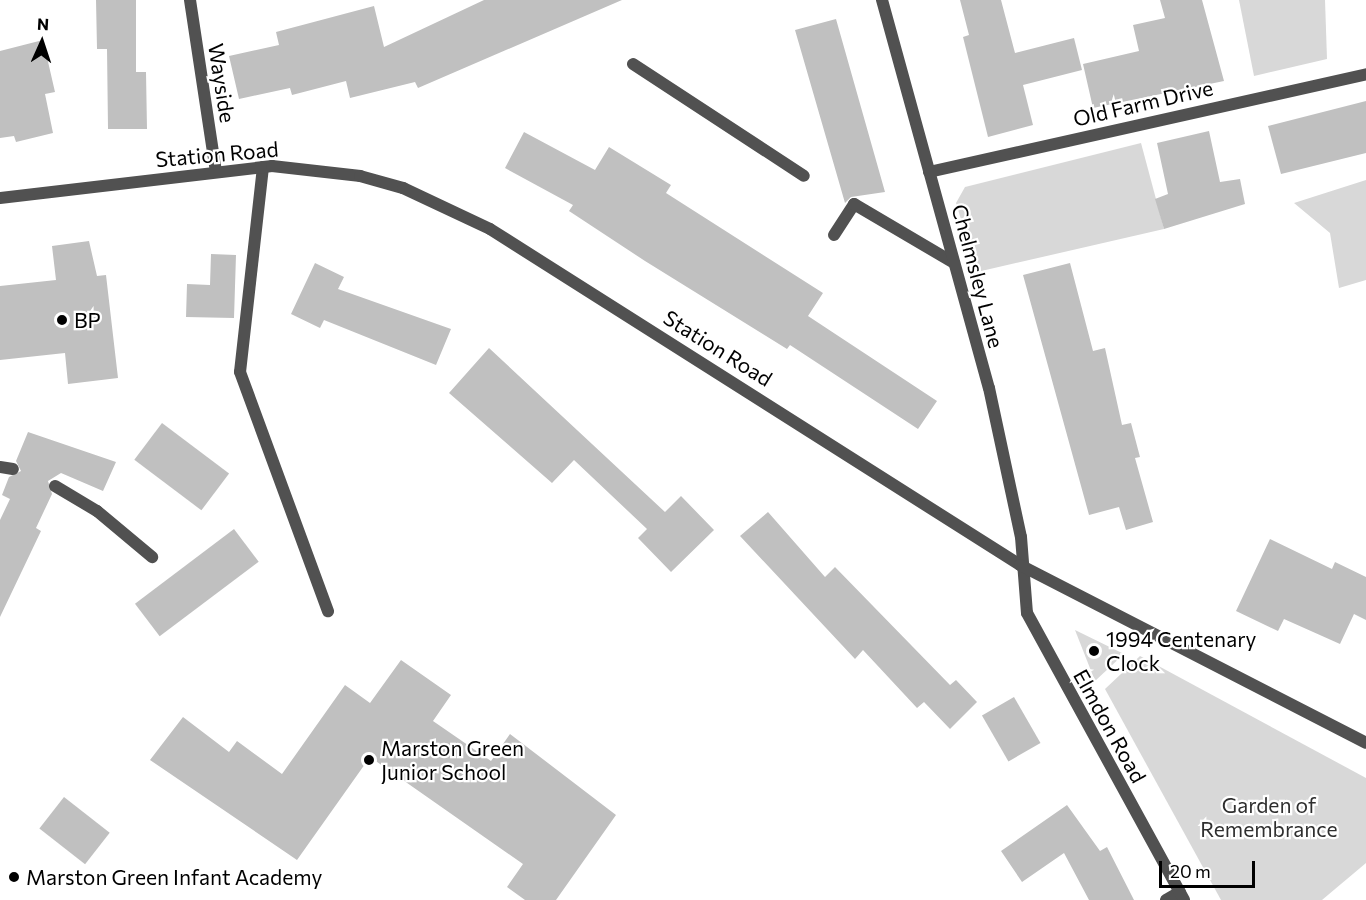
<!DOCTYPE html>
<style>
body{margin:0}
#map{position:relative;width:1366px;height:900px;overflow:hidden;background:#fff;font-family:Commissioner,sans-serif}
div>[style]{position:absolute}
.green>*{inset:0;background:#d8d8d8}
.building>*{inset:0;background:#c0c0c0;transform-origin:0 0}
.service>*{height:12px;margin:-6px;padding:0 6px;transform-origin:6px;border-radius:6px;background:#515151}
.minor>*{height:12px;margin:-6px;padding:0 6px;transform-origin:6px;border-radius:6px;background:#515151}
.tertiary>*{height:12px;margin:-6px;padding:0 6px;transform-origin:6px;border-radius:6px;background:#515151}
.dots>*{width:16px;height:16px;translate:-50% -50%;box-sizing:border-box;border:3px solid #fff;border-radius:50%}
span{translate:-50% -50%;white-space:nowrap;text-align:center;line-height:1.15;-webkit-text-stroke:4.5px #fff;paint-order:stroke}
.street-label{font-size:21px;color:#000}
.poi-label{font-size:21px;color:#000}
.left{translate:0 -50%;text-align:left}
.park-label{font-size:21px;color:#2f2f2f}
.north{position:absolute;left:12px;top:12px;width:60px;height:60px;-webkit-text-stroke:4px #fff;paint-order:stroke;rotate:3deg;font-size:16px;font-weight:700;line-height:24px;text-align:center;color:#000}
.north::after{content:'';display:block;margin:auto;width:21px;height:27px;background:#000;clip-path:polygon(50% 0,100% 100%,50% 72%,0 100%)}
.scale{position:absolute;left:1159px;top:861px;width:96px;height:27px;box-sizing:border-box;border:3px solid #000;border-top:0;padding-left:8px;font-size:18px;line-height:21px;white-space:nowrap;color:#000;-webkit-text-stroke:4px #fff;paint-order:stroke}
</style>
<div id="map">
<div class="green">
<div style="clip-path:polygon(1239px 0,1325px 0,1327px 59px,1254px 76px)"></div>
<div style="clip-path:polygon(1141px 143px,1164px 229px,977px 272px,956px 203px,965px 187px)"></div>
<div style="clip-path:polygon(1366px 180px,1366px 280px,1339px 288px,1330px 233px,1294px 203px)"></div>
<div style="clip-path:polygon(1075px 630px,1124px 654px,1095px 681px)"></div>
<div style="clip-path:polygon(1140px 656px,1366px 778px,1366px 863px,1322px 900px,1221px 900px,1105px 689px)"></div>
</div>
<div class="building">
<div style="clip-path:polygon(96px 0,136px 0,136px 72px,146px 72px,147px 129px,108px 129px,107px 49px,97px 49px)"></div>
<div style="clip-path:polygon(484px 0,622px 0,418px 88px,415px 82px,350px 98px,346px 81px,292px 95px,290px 88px,239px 99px,229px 56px,279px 45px,276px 32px,374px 6px,384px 47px)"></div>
<div style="clip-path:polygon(960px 0,1001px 0,1015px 53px,1074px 38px,1082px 70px,1023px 85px,1033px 125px,988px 137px,963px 37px,969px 35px)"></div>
<div style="clip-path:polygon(1160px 0,1202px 0,1224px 81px,1093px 108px,1083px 64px,1139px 51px,1133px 25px,1165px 18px)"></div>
<div style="clip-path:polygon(836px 19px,885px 192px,851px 197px,845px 203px,795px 30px)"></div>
<div style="clip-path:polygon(43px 40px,55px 92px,45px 94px,53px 133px,16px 142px,14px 136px,0 138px,0 51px)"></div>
<div style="clip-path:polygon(1366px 101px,1366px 153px,1281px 174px,1268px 126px)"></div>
<div style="clip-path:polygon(1209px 131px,1220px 182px,1240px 179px,1245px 204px,1164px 229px,1155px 199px,1168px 194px,1157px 143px)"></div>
<div style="clip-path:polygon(524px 132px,595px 170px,609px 147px,671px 185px,666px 193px,823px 293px,808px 316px,937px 401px,918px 429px,790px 345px,787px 349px,645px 261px,569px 211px,573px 205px,505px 168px)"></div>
<div style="clip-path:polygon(89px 241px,97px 276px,106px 275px,118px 378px,68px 384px,65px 353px,0 360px,0 286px,56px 280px,52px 246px)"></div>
<div style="clip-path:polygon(211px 254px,236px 255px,234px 318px,186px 317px,187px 284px,210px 285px)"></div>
<div style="clip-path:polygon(315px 263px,344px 277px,338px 289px,451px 329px,436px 365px,324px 320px,320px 328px,291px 314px)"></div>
<div style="clip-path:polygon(1070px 263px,1093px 351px,1105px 348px,1122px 425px,1131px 423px,1140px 457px,1135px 458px,1153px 522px,1126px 530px,1119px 507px,1089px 515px,1023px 275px)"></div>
<div style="clip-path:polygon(489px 348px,665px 512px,681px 496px,714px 530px,671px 572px,638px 538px,647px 529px,574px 460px,552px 483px,449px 393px)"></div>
<div style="left:162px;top:423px;width:84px;height:46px;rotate:37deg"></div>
<div style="clip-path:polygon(28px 432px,116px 462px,103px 491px,61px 473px,48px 481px,52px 494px,36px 528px,41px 531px,0 617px,0 520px,10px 499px,2px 495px,9px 477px,21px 471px,16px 461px)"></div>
<div style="clip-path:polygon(768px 512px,825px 577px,835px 567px,950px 685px,956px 680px,977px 702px,950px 729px,924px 702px,917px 708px,863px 650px,855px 659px,740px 536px)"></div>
<div style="left:234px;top:529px;width:41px;height:124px;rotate:53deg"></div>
<div style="clip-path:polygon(1270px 539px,1332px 569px,1335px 562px,1366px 577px,1366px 620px,1354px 614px,1340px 644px,1284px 619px,1278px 631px,1236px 611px)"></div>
<div style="clip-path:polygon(401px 660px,451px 695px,433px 721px,491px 761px,510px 734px,616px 815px,556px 900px,525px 900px,507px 887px,523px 864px,370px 757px,297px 860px,150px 760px,183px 717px,229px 752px,237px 741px,282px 774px,345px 685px,370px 703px)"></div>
<div style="left:1014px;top:697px;width:53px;height:37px;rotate:60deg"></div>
<div style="left:64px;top:797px;width:58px;height:40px;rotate:38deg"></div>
<div style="clip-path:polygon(1067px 805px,1100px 851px,1107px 847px,1134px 900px,1089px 900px,1064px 853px,1022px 882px,1001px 851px)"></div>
</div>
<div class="service">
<div style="left:633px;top:64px;width:204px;rotate:33.2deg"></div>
<div style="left:263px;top:167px;width:206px;rotate:96.4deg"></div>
<div style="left:240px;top:372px;width:255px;rotate:69.8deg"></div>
<div style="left:834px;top:235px;width:37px;rotate:-57deg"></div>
<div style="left:854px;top:204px;width:116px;rotate:30.5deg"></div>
<div style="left:0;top:467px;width:13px;rotate:9deg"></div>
<div style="left:55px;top:486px;width:49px;rotate:30.8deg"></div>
<div style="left:97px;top:511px;width:72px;rotate:39.9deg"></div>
<div style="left:1166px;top:900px;width:16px;rotate:-30deg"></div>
</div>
<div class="minor">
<div style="left:190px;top:0;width:173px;rotate:81.4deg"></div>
<div style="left:882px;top:0;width:402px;rotate:74.6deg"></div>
<div style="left:989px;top:388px;width:152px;rotate:77.9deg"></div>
<div style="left:1021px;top:537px;width:76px;rotate:85.5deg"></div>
<div style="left:1027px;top:613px;width:327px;rotate:61.3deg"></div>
<div style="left:929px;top:172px;width:448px;rotate:-12.6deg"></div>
</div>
<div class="tertiary">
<div style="left:0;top:198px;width:274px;rotate:-6.7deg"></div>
<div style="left:272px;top:166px;width:89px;rotate:6.5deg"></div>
<div style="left:360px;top:176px;width:45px;rotate:15.6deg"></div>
<div style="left:403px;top:188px;width:96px;rotate:25.2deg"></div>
<div style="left:490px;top:229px;width:628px;rotate:32.37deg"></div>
<div style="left:1020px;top:565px;width:389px;rotate:27.2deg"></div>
</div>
<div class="dots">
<div style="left:62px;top:320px;background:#000"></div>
<div style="left:1094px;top:651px;background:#000"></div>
<div style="left:369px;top:760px;background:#000"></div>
<div style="left:14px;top:877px;background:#000"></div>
</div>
<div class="street-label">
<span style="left:222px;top:83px;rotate:81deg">Wayside</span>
<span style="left:1143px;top:103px;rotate:-13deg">Old Farm Drive</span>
<span style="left:217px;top:154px;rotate:-5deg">Station Road</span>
<span style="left:978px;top:276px;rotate:75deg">Chelmsley Lane</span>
<span style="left:718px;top:348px;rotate:32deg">Station Road</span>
<span style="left:1110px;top:726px;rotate:61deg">Elmdon Road</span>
</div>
<div class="poi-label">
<span class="left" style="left:74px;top:320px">BP</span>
<span class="left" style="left:1106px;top:651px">1994 Centenary<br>Clock</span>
<span class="left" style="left:381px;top:760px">Marston Green<br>Junior School</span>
<span class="left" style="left:26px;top:877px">Marston Green Infant Academy</span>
</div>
<div class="park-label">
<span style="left:1269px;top:817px">Garden of<br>Remembrance</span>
</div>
<div class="north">N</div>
<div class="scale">20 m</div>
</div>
